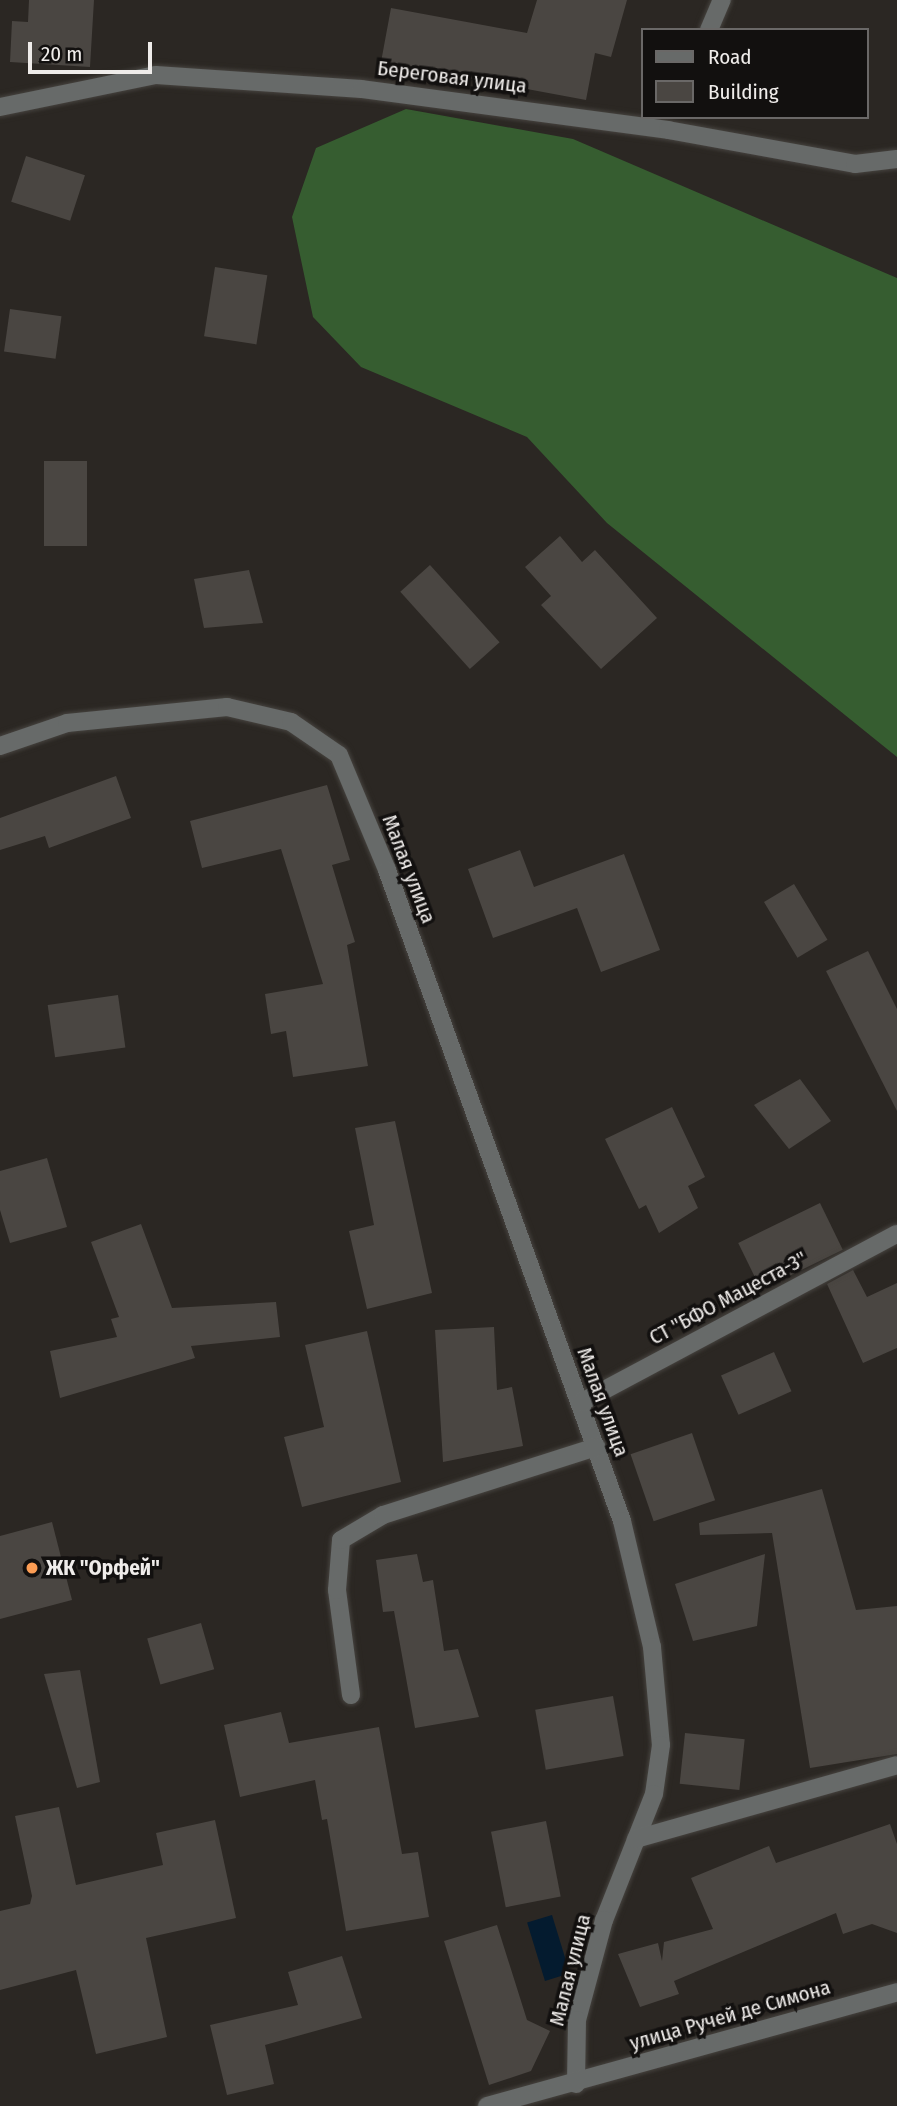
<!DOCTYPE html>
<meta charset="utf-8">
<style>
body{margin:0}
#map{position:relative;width:897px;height:2106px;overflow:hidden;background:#2b2723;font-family:"Fira Sans Condensed",sans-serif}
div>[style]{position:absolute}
.forest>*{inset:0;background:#365d30}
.water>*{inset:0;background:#041b2f;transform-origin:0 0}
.building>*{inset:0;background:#4a4642;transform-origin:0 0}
.roads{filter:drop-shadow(0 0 2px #46433f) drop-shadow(0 0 2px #46433f)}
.minor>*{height:18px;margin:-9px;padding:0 9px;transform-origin:9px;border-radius:9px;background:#676a69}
.dots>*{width:19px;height:19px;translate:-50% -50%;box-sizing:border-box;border:4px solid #12100f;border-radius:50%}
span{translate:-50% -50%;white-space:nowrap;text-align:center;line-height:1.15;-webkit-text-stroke:7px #12100f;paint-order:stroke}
.street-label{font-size:21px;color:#efecea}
.poi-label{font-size:21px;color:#efecea;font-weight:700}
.left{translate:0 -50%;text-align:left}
.legend{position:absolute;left:641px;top:28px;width:228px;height:91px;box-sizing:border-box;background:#12100f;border:2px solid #6a6867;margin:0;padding:9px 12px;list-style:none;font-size:21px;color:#efecea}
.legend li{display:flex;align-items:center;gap:14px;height:35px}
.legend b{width:35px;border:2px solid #6a6867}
.scale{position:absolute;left:28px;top:42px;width:124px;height:32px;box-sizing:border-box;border:4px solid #efecea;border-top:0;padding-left:9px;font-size:21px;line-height:24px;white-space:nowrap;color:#efecea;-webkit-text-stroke:5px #12100f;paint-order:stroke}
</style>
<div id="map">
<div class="forest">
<div style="clip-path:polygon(406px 109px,573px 139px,897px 278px,897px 757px,607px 523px,527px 437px,361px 367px,313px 317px,292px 217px,316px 148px)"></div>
</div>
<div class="water">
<div style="left:552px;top:1915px;width:61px;height:26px;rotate:73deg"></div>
</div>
<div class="building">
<div style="clip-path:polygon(29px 0,94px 0,90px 67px,10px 62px,12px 21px,28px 22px)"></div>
<div style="clip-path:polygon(537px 0,627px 0,611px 57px,595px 53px,586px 100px,381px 62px,391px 8px,527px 33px)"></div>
<div style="left:26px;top:156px;width:62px;height:48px;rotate:18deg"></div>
<div style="left:215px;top:267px;width:53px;height:70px;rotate:9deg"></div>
<div style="left:10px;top:309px;width:52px;height:43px;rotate:8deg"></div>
<div style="left:44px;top:461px;width:43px;height:85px"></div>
<div style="clip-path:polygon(560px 536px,582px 562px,595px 550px,657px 618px,601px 669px,541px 605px,551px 596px,525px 567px)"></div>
<div style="left:430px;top:565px;width:104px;height:40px;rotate:48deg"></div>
<div style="clip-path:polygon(249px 570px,263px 623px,204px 628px,194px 579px)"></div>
<div style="clip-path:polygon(116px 776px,131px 818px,49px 848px,45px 836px,0 850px,0 818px)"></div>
<div style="clip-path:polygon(327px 785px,350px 860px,332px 865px,355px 942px,347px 945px,368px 1066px,293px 1077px,286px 1031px,271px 1034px,265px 994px,323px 984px,281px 849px,202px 868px,190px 821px)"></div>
<div style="clip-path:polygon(520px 850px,534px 887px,624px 854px,660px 950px,601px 972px,577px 908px,493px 938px,468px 869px)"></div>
<div style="left:794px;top:884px;width:65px;height:35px;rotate:59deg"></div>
<div style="clip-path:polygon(868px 951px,897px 1009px,897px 1111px,826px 971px)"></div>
<div style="left:118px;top:995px;width:53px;height:71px;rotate:82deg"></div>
<div style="clip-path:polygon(800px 1079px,831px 1121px,789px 1149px,754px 1105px)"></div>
<div style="clip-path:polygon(672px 1107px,705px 1177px,688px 1186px,698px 1208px,659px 1233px,646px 1205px,639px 1209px,605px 1139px)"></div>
<div style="clip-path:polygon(395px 1121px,432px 1293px,367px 1309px,349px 1231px,374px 1225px,355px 1128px)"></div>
<div style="clip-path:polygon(47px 1158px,67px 1227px,10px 1243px,0 1210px,0 1171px)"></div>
<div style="left:820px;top:1203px;width:52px;height:91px;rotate:64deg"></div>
<div style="clip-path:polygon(141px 1224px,172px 1308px,276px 1302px,280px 1337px,191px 1346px,195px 1358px,60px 1398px,50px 1351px,117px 1337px,111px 1319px,119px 1317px,91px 1242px)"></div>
<div style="clip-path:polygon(853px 1270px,867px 1297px,897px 1283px,897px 1348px,863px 1363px,827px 1284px)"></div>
<div style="clip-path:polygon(494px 1327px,497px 1390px,512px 1387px,523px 1446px,443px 1462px,435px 1330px)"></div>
<div style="clip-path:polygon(367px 1331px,401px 1482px,302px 1507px,284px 1437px,324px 1427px,305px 1345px)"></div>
<div style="left:774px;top:1352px;width:43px;height:58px;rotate:66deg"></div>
<div style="left:692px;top:1433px;width:71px;height:65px;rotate:71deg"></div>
<div style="clip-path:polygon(822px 1489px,856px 1610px,897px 1606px,897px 1754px,810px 1768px,772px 1533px,700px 1535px,699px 1523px)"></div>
<div style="clip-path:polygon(52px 1522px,72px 1600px,0 1619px,0 1536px)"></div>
<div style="clip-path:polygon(417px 1554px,423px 1582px,433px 1580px,444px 1651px,458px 1649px,479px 1717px,415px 1728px,394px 1611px,383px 1612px,376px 1560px)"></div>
<div style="clip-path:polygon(765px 1554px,757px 1626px,693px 1641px,675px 1584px)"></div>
<div style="left:201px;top:1623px;width:48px;height:56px;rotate:74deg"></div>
<div style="clip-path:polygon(80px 1670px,100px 1782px,77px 1788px,44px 1674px)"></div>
<div style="left:613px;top:1696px;width:61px;height:79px;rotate:80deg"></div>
<div style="clip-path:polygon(281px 1712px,289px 1743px,379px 1727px,402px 1854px,418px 1852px,429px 1917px,346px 1931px,327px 1819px,322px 1820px,315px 1780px,240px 1797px,224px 1725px)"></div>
<div style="left:685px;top:1733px;width:60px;height:51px;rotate:6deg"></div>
<div style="clip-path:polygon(59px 1807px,76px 1885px,163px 1865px,156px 1833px,215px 1820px,236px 1918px,146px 1938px,167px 2037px,96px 2054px,76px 1970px,0 1990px,0 1911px,30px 1904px,32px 1896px,15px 1816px)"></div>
<div style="left:546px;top:1821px;width:77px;height:56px;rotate:79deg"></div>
<div style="clip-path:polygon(890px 1824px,897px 1844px,897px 1933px,872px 1924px,843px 1934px,836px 1913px,674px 1981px,679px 1994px,640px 2007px,618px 1954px,658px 1943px,662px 1961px,664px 1942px,713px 1929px,691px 1878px,769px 1846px,776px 1863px)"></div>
<div style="clip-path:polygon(497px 1925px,527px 2020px,550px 2031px,531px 2071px,489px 2085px,444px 1941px)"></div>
<div style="clip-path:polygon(342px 1956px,362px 2018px,265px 2045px,274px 2084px,227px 2095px,210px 2025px,298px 2005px,288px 1972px)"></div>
</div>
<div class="roads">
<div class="minor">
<div style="left:709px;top:30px;width:33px;rotate:-67deg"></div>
<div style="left:0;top:107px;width:159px;rotate:-11.6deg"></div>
<div style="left:156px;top:75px;width:206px;rotate:3.9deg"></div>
<div style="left:362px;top:89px;width:309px;rotate:7.6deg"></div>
<div style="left:668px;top:130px;width:190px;rotate:10.3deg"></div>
<div style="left:855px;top:164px;width:42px;rotate:-6.8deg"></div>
<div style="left:0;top:746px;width:71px;rotate:-18.9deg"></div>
<div style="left:67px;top:723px;width:161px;rotate:-5.7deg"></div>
<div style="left:227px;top:707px;width:66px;rotate:13.2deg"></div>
<div style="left:291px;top:722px;width:58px;rotate:34.5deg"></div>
<div style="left:339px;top:755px;width:125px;rotate:67.3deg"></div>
<div style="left:387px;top:870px;width:692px;rotate:70.15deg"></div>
<div style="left:622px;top:1521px;width:130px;rotate:76.6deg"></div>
<div style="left:652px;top:1647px;width:98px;rotate:84.8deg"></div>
<div style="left:661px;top:1745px;width:49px;rotate:98.1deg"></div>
<div style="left:654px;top:1794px;width:136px;rotate:111.6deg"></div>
<div style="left:604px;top:1920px;width:104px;rotate:105.1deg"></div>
<div style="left:577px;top:2020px;width:64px;rotate:90.9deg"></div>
<div style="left:580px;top:1403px;width:359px;rotate:-28.1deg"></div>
<div style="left:351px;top:1695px;width:106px;rotate:-97.6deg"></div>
<div style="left:337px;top:1590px;width:50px;rotate:-85.4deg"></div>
<div style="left:341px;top:1540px;width:49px;rotate:-30.8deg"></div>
<div style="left:383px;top:1515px;width:224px;rotate:-17.7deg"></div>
<div style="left:636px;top:1839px;width:271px;rotate:-15.8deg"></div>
<div style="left:487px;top:2106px;width:426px;rotate:-15.5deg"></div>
</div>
</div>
<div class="dots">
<div style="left:32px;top:1568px;background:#fc9d54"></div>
</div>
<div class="street-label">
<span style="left:452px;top:77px;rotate:7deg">Береговая улица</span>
<span style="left:409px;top:869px;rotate:69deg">Малая улица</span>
<span style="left:728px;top:1298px;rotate:-28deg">СТ "БФО Мацеста-3"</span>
<span style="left:603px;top:1402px;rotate:70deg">Малая улица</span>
<span style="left:570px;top:1970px;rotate:-76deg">Малая улица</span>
<span style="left:730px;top:2015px;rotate:-16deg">улица Ручей де Симона</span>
</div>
<div class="poi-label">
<span class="left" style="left:46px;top:1568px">ЖК "Орфей"</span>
</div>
<ul class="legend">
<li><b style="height:9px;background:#676a69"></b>Road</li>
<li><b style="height:19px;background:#4a4642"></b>Building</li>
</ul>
<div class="scale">20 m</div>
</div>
